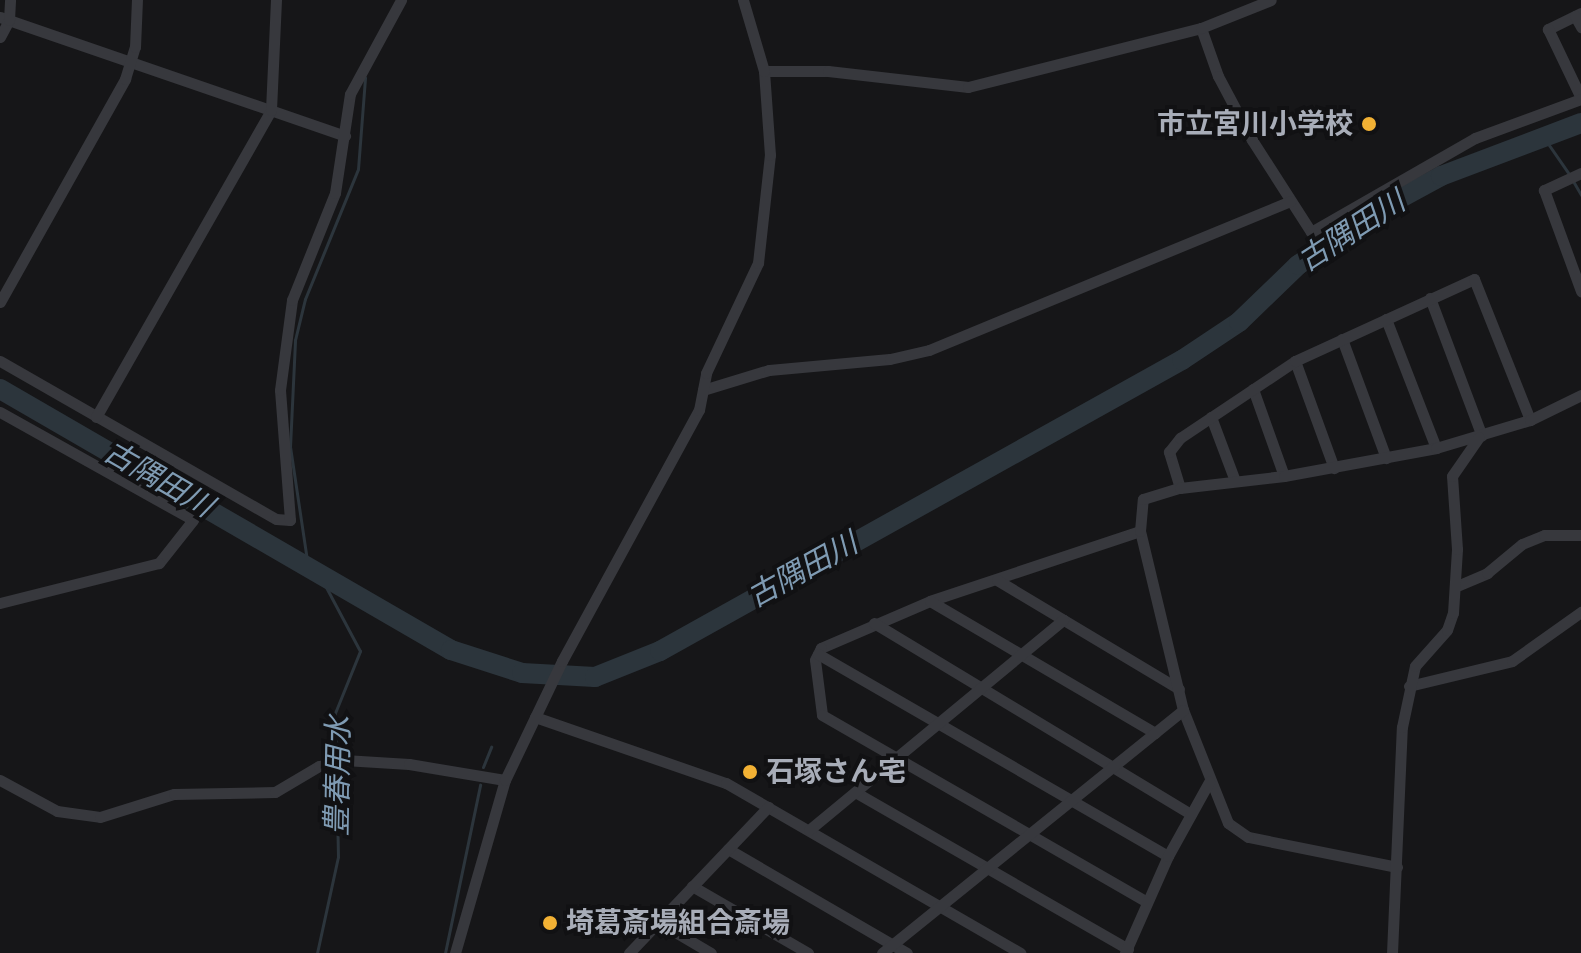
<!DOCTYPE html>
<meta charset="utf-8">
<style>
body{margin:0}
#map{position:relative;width:1581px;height:953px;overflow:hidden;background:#161618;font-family:"Nunito Sans","Noto Sans JP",sans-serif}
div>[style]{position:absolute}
.stream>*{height:3px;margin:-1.5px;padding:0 1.5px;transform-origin:1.5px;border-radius:1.5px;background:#2c353c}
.river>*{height:20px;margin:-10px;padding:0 10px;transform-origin:10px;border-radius:10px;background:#2c353c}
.minor>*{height:11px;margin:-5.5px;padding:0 5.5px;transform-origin:5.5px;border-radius:5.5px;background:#37383d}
.dots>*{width:22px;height:22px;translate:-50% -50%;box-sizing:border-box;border:4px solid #111113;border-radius:50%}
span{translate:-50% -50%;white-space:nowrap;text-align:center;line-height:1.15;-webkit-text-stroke:8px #111113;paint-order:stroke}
.poi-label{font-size:28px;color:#a8adb8;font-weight:700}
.right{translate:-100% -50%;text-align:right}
.left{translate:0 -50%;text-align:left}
.water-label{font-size:30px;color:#7f9bb3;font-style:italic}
</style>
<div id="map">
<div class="stream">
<div style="left:1542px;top:135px;width:47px;rotate:55.3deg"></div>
<div style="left:1573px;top:181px;width:16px;rotate:60deg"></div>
<div style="left:483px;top:767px;width:22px;rotate:-68deg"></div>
<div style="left:317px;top:953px;width:98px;rotate:-77.7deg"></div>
<div style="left:338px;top:857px;width:144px;rotate:-91.2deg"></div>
<div style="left:335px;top:713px;width:67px;rotate:-68deg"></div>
<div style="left:360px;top:651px;width:72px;rotate:-118deg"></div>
<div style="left:326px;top:587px;width:27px;rotate:-132deg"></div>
<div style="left:308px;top:567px;width:121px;rotate:-98.5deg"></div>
<div style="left:290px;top:447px;width:107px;rotate:-87.3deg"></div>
<div style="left:295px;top:340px;width:42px;rotate:-76.3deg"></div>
<div style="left:305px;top:299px;width:140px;rotate:-67.8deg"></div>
<div style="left:358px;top:169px;width:92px;rotate:-85.6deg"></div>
<div style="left:445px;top:953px;width:172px;rotate:-78.2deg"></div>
</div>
<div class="river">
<div style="left:0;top:389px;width:521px;rotate:30.06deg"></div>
<div style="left:451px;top:650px;width:75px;rotate:17.9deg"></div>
<div style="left:522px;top:673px;width:73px;rotate:3.1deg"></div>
<div style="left:595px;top:677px;width:70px;rotate:-21.8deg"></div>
<div style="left:660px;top:651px;width:598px;rotate:-29.14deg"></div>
<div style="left:1182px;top:360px;width:69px;rotate:-33.7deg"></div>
<div style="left:1239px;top:322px;width:82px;rotate:-44deg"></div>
<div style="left:1298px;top:265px;width:104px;rotate:-34deg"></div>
<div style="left:1384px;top:207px;width:65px;rotate:-28.5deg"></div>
<div style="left:1441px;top:176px;width:150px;rotate:-20.7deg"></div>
</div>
<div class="minor">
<div style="left:1581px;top:13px;width:37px;rotate:154deg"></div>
<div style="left:1548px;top:29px;width:76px;rotate:64.4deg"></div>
<div style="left:1575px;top:16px;width:13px;rotate:61deg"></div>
<div style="left:0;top:17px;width:365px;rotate:19deg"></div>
<div style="left:1201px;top:28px;width:51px;rotate:70.5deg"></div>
<div style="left:1218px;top:76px;width:72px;rotate:62deg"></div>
<div style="left:1252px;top:140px;width:109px;rotate:57.3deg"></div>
<div style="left:1311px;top:232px;width:189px;rotate:-29.8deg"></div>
<div style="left:1475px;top:138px;width:113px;rotate:-20.2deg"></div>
<div style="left:0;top:37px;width:19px;rotate:-62deg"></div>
<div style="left:9px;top:20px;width:20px;rotate:-87deg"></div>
<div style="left:764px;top:71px;width:64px"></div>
<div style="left:828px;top:71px;width:141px;rotate:6.5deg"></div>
<div style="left:968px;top:87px;width:240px;rotate:-14.2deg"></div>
<div style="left:1201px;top:28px;width:75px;rotate:-21.8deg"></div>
<div style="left:1581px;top:173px;width:41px;rotate:155.3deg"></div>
<div style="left:1544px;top:190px;width:108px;rotate:69.9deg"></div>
<div style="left:1430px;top:298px;width:147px;rotate:69.4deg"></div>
<div style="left:0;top:302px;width:256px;rotate:-60.7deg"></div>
<div style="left:125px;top:79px;width:34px;rotate:-73deg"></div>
<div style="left:135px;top:47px;width:47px;rotate:-87.6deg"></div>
<div style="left:1386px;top:319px;width:138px;rotate:68.8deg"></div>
<div style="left:1342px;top:339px;width:127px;rotate:69.7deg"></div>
<div style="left:0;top:361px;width:318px;rotate:29.8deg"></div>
<div style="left:276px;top:519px;width:14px;rotate:4deg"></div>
<div style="left:290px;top:520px;width:130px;rotate:-94.4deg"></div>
<div style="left:280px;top:390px;width:91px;rotate:-82.4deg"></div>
<div style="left:292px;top:300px;width:115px;rotate:-68.1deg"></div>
<div style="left:335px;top:193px;width:100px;rotate:-81.4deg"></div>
<div style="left:350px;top:94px;width:107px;rotate:-61.5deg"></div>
<div style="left:1295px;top:361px;width:114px;rotate:70deg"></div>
<div style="left:1253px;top:389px;width:92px;rotate:70.4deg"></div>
<div style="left:703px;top:390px;width:69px;rotate:-16.9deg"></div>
<div style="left:769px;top:370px;width:121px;rotate:-5.2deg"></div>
<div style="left:890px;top:359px;width:40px;rotate:-13deg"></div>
<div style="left:929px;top:350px;width:391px;rotate:-22.4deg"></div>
<div style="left:0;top:412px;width:221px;rotate:29.2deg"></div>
<div style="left:193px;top:520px;width:55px;rotate:128.3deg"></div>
<div style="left:159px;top:563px;width:164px;rotate:165.9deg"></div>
<div style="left:96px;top:417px;width:353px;rotate:-60.3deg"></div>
<div style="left:271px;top:110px;width:110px;rotate:-87.4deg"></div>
<div style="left:1211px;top:417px;width:68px;rotate:69.4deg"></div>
<div style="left:1180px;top:488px;width:38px;rotate:-107deg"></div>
<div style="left:1169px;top:452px;width:18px;rotate:-52deg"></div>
<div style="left:1180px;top:438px;width:138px;rotate:-33.8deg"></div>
<div style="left:1295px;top:361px;width:197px;rotate:-24.6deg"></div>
<div style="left:1474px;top:279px;width:152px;rotate:68.3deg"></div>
<div style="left:1140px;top:531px;width:221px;rotate:161.6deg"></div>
<div style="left:930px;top:601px;width:119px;rotate:156.7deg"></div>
<div style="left:821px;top:648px;width:13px;rotate:117deg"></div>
<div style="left:815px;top:660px;width:55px;rotate:82.7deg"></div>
<div style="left:822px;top:715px;width:375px;rotate:29.9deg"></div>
<div style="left:997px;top:580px;width:212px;rotate:30.9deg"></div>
<div style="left:1457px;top:586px;width:33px;rotate:-23deg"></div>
<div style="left:1487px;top:573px;width:45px;rotate:-39.6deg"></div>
<div style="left:1522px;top:544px;width:24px;rotate:-22deg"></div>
<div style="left:1544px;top:535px;width:37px"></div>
<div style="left:930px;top:601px;width:261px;rotate:30.4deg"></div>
<div style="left:874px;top:623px;width:370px;rotate:31.1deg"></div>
<div style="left:818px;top:654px;width:404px;rotate:30deg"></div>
<div style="left:1409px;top:686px;width:106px;rotate:-13.6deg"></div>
<div style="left:1512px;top:661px;width:85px;rotate:-35.4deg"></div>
<div style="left:535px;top:717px;width:202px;rotate:19.1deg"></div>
<div style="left:726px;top:783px;width:340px;rotate:30deg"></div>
<div style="left:0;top:780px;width:65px;rotate:28.5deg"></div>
<div style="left:57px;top:811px;width:43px;rotate:7.9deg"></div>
<div style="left:100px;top:817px;width:77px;rotate:-17.3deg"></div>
<div style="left:174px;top:794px;width:101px;rotate:-1.1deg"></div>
<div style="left:275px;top:792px;width:51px;rotate:-30.6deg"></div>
<div style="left:319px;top:766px;width:26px;rotate:-13deg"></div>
<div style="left:344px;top:760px;width:65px;rotate:3.5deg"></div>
<div style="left:409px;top:764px;width:97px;rotate:9.5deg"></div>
<div style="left:855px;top:792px;width:315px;rotate:29.9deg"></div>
<div style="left:809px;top:830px;width:330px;rotate:-39.6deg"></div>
<div style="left:728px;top:849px;width:207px;rotate:30.2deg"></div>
<div style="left:1397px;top:867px;width:152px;rotate:-168.6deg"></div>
<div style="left:1248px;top:837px;width:24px;rotate:-145deg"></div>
<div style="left:1228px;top:823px;width:122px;rotate:-111.7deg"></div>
<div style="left:1183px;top:710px;width:184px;rotate:-103.5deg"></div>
<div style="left:1140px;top:531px;width:32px;rotate:-85deg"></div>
<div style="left:1143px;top:499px;width:39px;rotate:-17deg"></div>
<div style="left:1180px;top:488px;width:105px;rotate:-6.6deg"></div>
<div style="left:1284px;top:476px;width:155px;rotate:-10.4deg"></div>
<div style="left:1436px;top:448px;width:98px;rotate:-16.6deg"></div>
<div style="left:1530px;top:420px;width:57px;rotate:-26.1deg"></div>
<div style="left:692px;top:886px;width:134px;rotate:30deg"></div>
<div style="left:660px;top:923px;width:59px;rotate:30.5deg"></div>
<div style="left:455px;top:953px;width:180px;rotate:-73.9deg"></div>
<div style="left:505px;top:780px;width:132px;rotate:-64.4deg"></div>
<div style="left:562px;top:661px;width:286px;rotate:-61.4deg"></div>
<div style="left:699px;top:410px;width:38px;rotate:-79deg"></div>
<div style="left:706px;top:373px;width:122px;rotate:-64.7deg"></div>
<div style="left:758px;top:263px;width:109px;rotate:-83.7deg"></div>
<div style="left:770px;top:155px;width:84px;rotate:-94.1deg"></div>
<div style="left:764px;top:71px;width:74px;rotate:-106.5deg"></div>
<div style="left:629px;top:953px;width:202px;rotate:-46.4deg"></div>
<div style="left:882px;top:953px;width:387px;rotate:-38.9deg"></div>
<div style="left:1125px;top:953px;width:106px;rotate:-66.1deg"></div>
<div style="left:1168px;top:856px;width:85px;rotate:-61deg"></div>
<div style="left:1392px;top:953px;width:226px;rotate:-87.5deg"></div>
<div style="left:1402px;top:727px;width:62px;rotate:-78deg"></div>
<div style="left:1415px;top:666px;width:48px;rotate:-48.4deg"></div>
<div style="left:1447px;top:630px;width:18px;rotate:-71deg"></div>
<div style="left:1453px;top:613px;width:64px;rotate:-86.4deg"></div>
<div style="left:1457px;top:549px;width:73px;rotate:-93.9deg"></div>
<div style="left:1452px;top:476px;width:47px;rotate:-55.3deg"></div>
</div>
<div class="dots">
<div style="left:1369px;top:124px;background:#f2b134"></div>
<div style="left:750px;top:772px;background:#f2b134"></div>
<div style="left:550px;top:923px;background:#f2b134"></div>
</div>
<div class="poi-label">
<span class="right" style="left:1353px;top:124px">市立宮川小学校</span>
<span class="left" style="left:766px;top:772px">石塚さん宅</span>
<span class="left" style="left:566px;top:923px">埼葛斎場組合斎場</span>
</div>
<div class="water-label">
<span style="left:1352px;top:232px;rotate:-33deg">古隅田川</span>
<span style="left:158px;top:480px;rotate:30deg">古隅田川</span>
<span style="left:803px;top:571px;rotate:-29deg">古隅田川</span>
<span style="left:339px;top:776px;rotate:-89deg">豊春用水</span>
</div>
</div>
